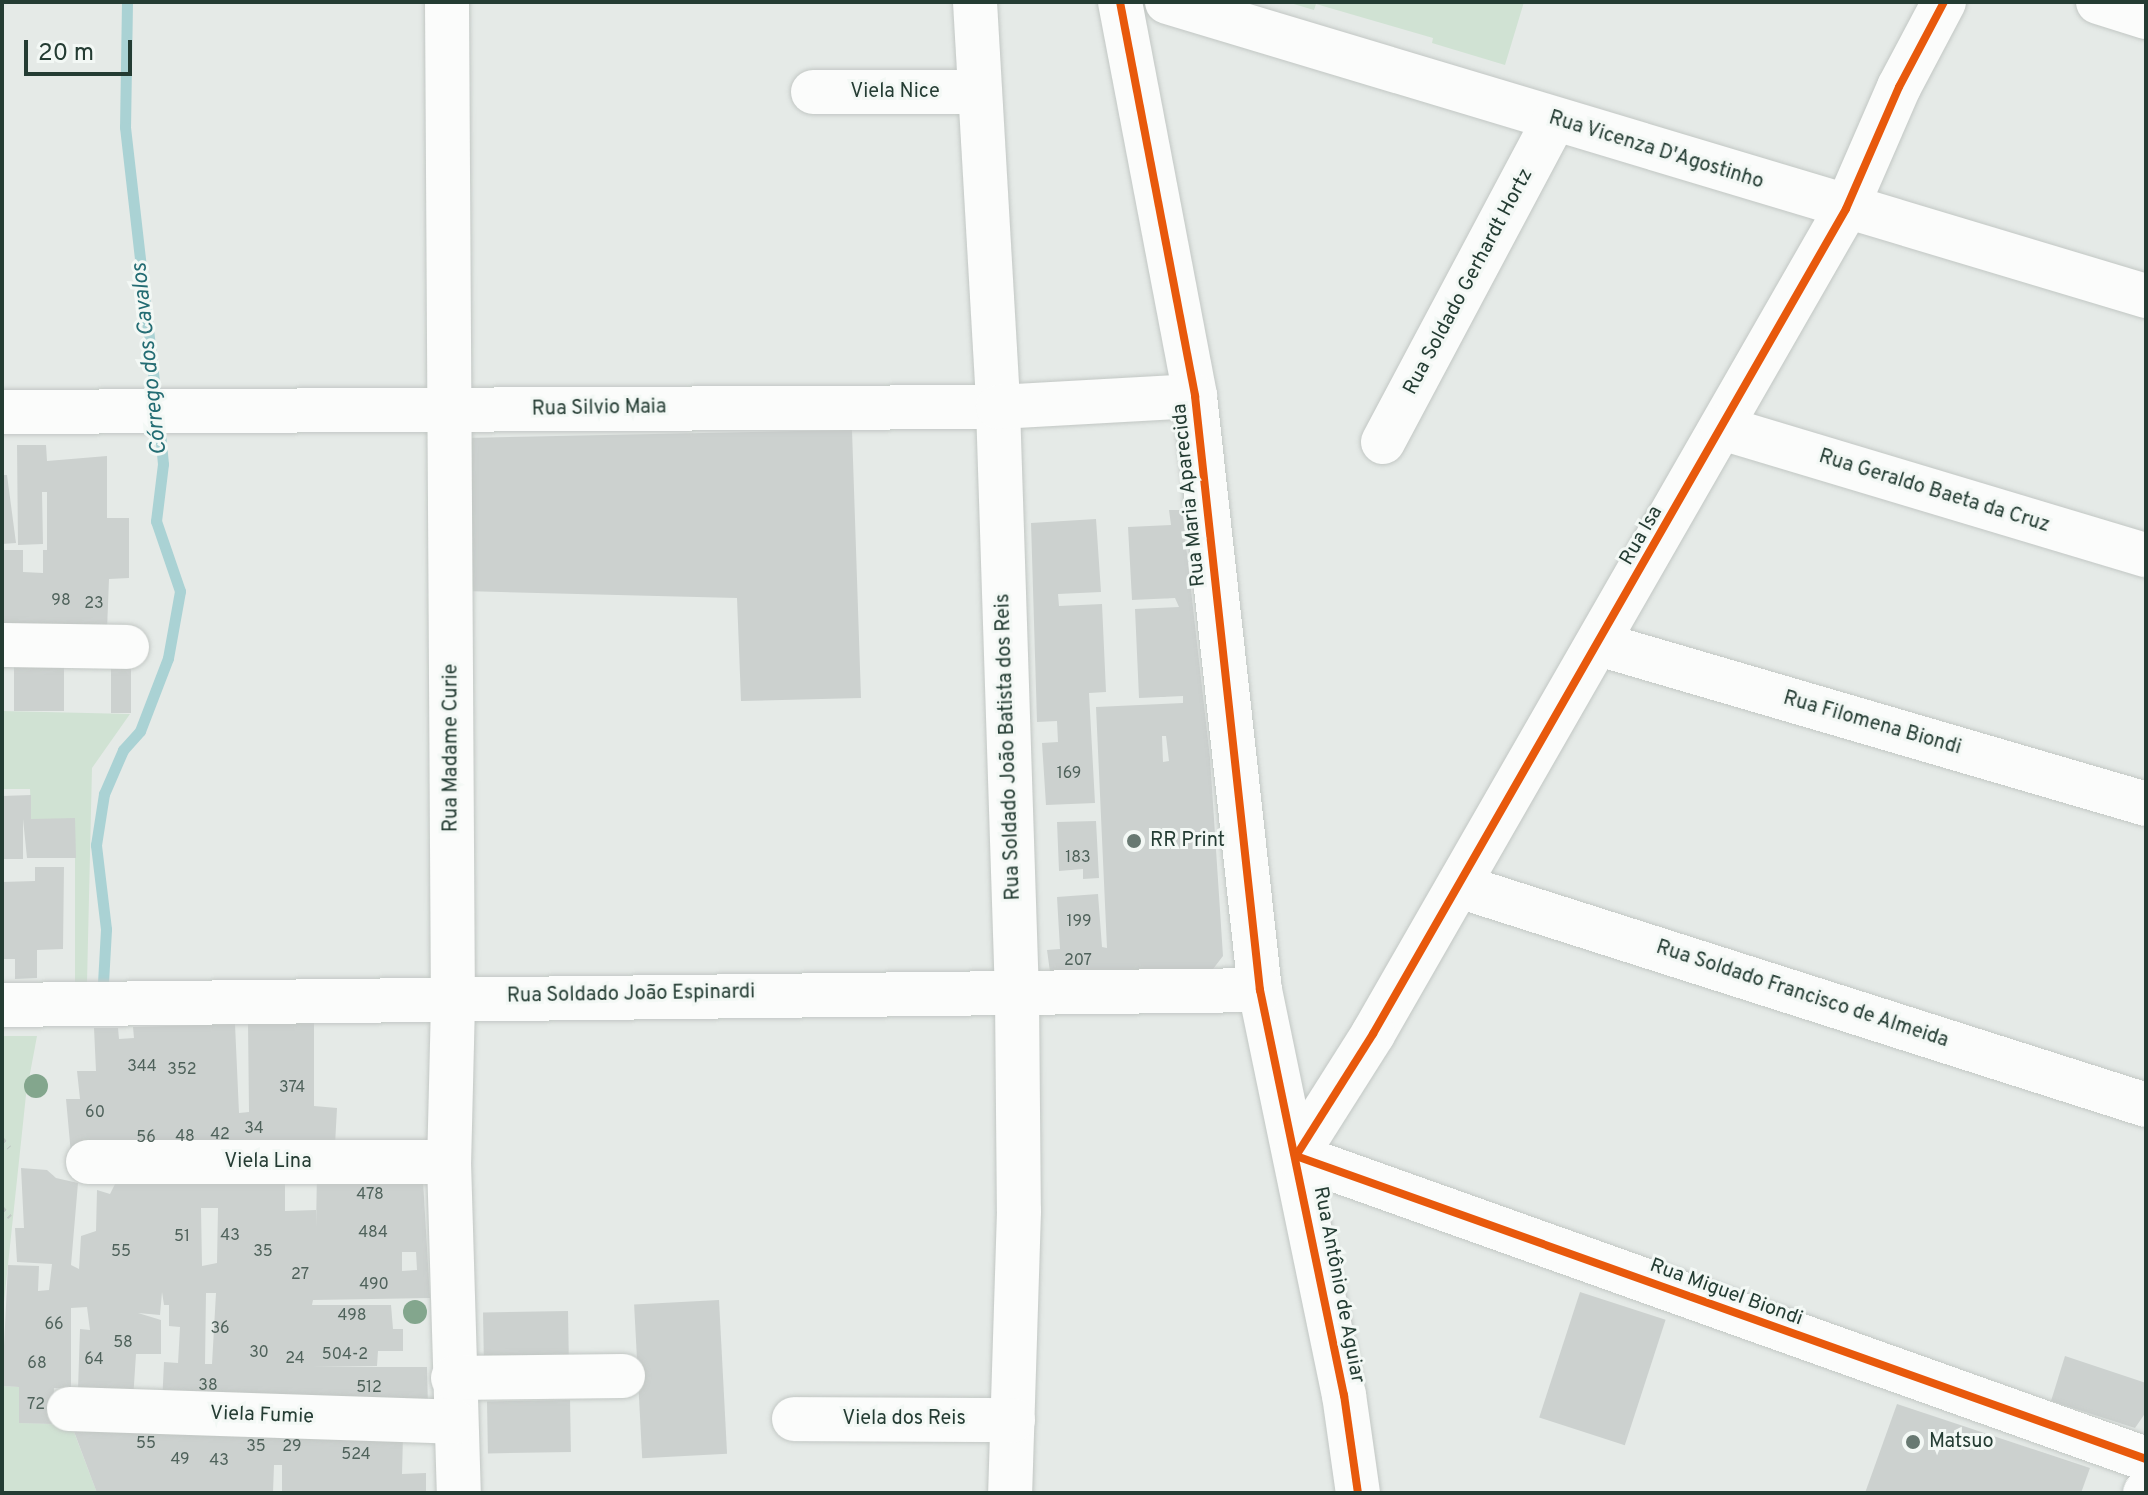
<!DOCTYPE html>
<meta charset="utf-8">
<style>
body{margin:0}
#map{position:relative;width:2148px;height:1495px;overflow:hidden;background:#e5eae7;font-family:Overpass,sans-serif}
div>[style]{position:absolute}
.green>*{inset:0;background:#d0e2d3}
.stream>*{height:11px;margin:-5.5px;padding:0 5.5px;transform-origin:5.5px;border-radius:5.5px;background:#aad2d4}
.building>*{inset:0;background:#ccd1cf;transform-origin:0 0}
.path>*{height:5px;margin-top:-2.5px;transform-origin:0;background:repeating-linear-gradient(90deg,#c2cac5 0 4px,transparent 0 10px)}
.roads{filter:drop-shadow(0 0 2px #c2c7c4) drop-shadow(0 0 2px #c2c7c4)}
.minor>*{height:44px;margin:-22px;padding:0 22px;transform-origin:22px;border-radius:22px;background:#fbfcfb}
.cycleway>*{height:8px;margin:-4px;padding:0 4px;transform-origin:4px;border-radius:4px;background:#e8590c}
.trees>*{width:24px;height:24px;margin:-12px;border-radius:50%;background:#83a68d}
.dots>*{width:22px;height:22px;translate:-50% -50%;box-sizing:border-box;border:4px solid #f3f8f5;border-radius:50%}
span{translate:-50% -50%;white-space:nowrap;text-align:center;line-height:1.15;-webkit-text-stroke:6px #f3f8f5;paint-order:stroke}
.number-label{font-size:16px;color:#4f625b}
.number-label span{-webkit-text-stroke-width:0}
.street-label{font-size:20px;color:#243c33}
.poi-label{font-size:20px;color:#243c33}
.left{translate:0 -50%;text-align:left}
.water-label{font-size:22px;color:#236c73;font-style:italic}
.frame{position:absolute;inset:0;border:4px solid #243c33;pointer-events:none}
.scale{position:absolute;left:24px;top:40px;width:108px;height:36px;box-sizing:border-box;border:4px solid #243c33;border-top:0;padding-left:10px;font-size:24px;line-height:28px;white-space:nowrap;color:#243c33;-webkit-text-stroke:6px #f3f8f5;paint-order:stroke}
</style>
<div id="map">
<div class="green">
<div style="clip-path:polygon(1287px 2px,1524px 2px,1505px 65px,1432px 43px,1433px 38px,1316px 4px,1314px 10px)"></div>
<div style="clip-path:polygon(2px 711px,130px 714px,92px 768px,87px 983px,75px 983px,75px 819px,31px 819px,30px 789px,2px 789px)"></div>
<div style="clip-path:polygon(2px 1036px,37px 1036px,26px 1095px,2px 1321px)"></div>
<div style="clip-path:polygon(2px 1386px,19px 1387px,19px 1423px,71px 1424px,97px 1493px,2px 1493px)"></div>
</div>
<div class="stream">
<div style="left:127px;top:2px;width:125px;rotate:90.9deg"></div>
<div style="left:125px;top:127px;width:276px;rotate:83.5deg"></div>
<div style="left:103px;top:983px;width:54px;rotate:-86.8deg"></div>
<div style="left:106px;top:929px;width:85px;rotate:-96.8deg"></div>
<div style="left:96px;top:845px;width:52px;rotate:-81.1deg"></div>
<div style="left:104px;top:794px;width:48px;rotate:-66.6deg"></div>
<div style="left:123px;top:750px;width:25px;rotate:-48deg"></div>
<div style="left:140px;top:731px;width:78px;rotate:-69deg"></div>
<div style="left:168px;top:658px;width:68px;rotate:-79.8deg"></div>
<div style="left:180px;top:591px;width:74px;rotate:-108.9deg"></div>
<div style="left:156px;top:521px;width:57px;rotate:-83deg"></div>
<div style="left:163px;top:464px;width:42px;rotate:-95.4deg"></div>
</div>
<div class="building">
<div style="clip-path:polygon(852px 430px,861px 698px,741px 701px,737px 598px,464px 591px,465px 438px)"></div>
<div style="clip-path:polygon(17px 445px,46px 445px,47px 461px,107px 456px,107px 518px,129px 518px,129px 578px,109px 579px,107px 630px,2px 625px,2px 550px,23px 550px,23px 572px,43px 573px,43px 550px,47px 550px,47px 492px,42px 492px,43px 544px,18px 545px)"></div>
<div style="clip-path:polygon(2px 475px,7px 475px,16px 543px,2px 544px)"></div>
<div style="clip-path:polygon(evenodd,1169px 510px,1182px 510px,1210px 758px,1223px 956px,1213px 969px,1058px 974px,1050px 972px,1047px 950px,1060px 949px,1057px 897px,1098px 894px,1102px 947px,1107px 948px,1096px 707px,1183px 703px,1183px 696px,1139px 698px,1135px 609px,1179px 607px,1175px 598px,1132px 600px,1128px 527px,1171px 525px,1169px 510px,1162px 736px,1166px 736px,1169px 761px,1163px 762px,1162px 736px)"></div>
<div style="clip-path:polygon(1096px 519px,1101px 592px,1058px 594px,1059px 606px,1102px 604px,1106px 692px,1089px 693px,1095px 803px,1046px 805px,1042px 743px,1058px 742px,1057px 721px,1037px 722px,1031px 523px)"></div>
<div style="left:14px;top:657px;width:50px;height:54px"></div>
<div style="left:111px;top:659px;width:20px;height:54px"></div>
<div style="clip-path:polygon(31px 795px,31px 819px,75px 818px,76px 858px,27px 858px,23px 819px,23px 859px,2px 859px,2px 796px)"></div>
<div style="clip-path:polygon(1096px 821px,1099px 878px,1083px 879px,1083px 869px,1059px 871px,1057px 822px)"></div>
<div style="clip-path:polygon(35px 867px,64px 867px,63px 949px,37px 950px,37px 978px,15px 979px,15px 959px,2px 959px,2px 882px,35px 881px)"></div>
<div style="clip-path:polygon(314px 1022px,314px 1106px,337px 1108px,335px 1145px,71px 1154px,66px 1099px,80px 1099px,77px 1071px,96px 1071px,94px 1028px,118px 1028px,119px 1039px,134px 1038px,133px 1027px,235px 1024px,239px 1113px,249px 1112px,248px 1023px)"></div>
<div style="clip-path:polygon(evenodd,21px 1168px,47px 1170px,56px 1178px,78px 1183px,71px 1265px,79px 1269px,81px 1236px,96px 1231px,97px 1190px,110px 1194px,117px 1180px,285px 1175px,285px 1211px,316px 1210px,316px 1227px,317px 1172px,423px 1181px,430px 1298px,313px 1300px,312px 1305px,391px 1305px,393px 1329px,403px 1329px,403px 1351px,378px 1351px,377px 1366px,312px 1367px,427px 1367px,428px 1408px,162px 1405px,164px 1362px,178px 1363px,180px 1327px,169px 1326px,169px 1305px,164px 1305px,162px 1292px,160px 1315px,138px 1313px,161px 1320px,161px 1354px,136px 1354px,133px 1400px,78px 1389px,80px 1329px,90px 1330px,87px 1307px,71px 1308px,71px 1388px,54px 1388px,53px 1424px,19px 1423px,19px 1387px,2px 1386px,8px 1265px,39px 1266px,38px 1291px,49px 1290px,52px 1264px,17px 1262px,15px 1228px,24px 1228px,21px 1168px,201px 1208px,218px 1208px,217px 1263px,202px 1266px,201px 1208px,21px 1168px,402px 1252px,416px 1252px,417px 1270px,402px 1271px,402px 1252px,21px 1168px,206px 1293px,216px 1293px,212px 1364px,205px 1364px,206px 1293px)"></div>
<div style="left:1580px;top:1292px;width:90px;height:132px;rotate:18deg"></div>
<div style="left:719px;top:1300px;width:154px;height:85px;rotate:87deg"></div>
<div style="left:568px;top:1311px;width:61px;height:85px;rotate:89deg"></div>
<div style="clip-path:polygon(2065px 1356px,2146px 1383px,2146px 1412px,2135px 1428px,2051px 1401px)"></div>
<div style="left:570px;top:1400px;width:52px;height:83px;rotate:89deg"></div>
<div style="clip-path:polygon(1897px 1404px,2090px 1468px,2081px 1493px,1865px 1493px)"></div>
<div style="clip-path:polygon(69px 1418px,403px 1436px,402px 1474px,426px 1473px,426px 1493px,282px 1493px,282px 1465px,274px 1465px,273px 1493px,97px 1493px)"></div>
</div>
<div class="path">
<div style="left:2px;top:1139px;width:11px;rotate:49deg"></div>
<div style="left:2px;top:1208px;width:12px;rotate:48deg"></div>
</div>
<div class="roads">
<div class="minor">
<div style="left:447px;top:2px;width:1001px;rotate:89.66deg"></div>
<div style="left:453px;top:1003px;width:159px;rotate:91.4deg"></div>
<div style="left:449px;top:1162px;width:331px;rotate:88.3deg"></div>
<div style="left:975px;top:2px;width:406px;rotate:86.7deg"></div>
<div style="left:998px;top:407px;width:589px;rotate:88.15deg"></div>
<div style="left:1017px;top:996px;width:215px;rotate:89.5deg"></div>
<div style="left:1019px;top:1211px;width:282px;rotate:91.8deg"></div>
<div style="left:1120px;top:2px;width:401px;rotate:79.2deg"></div>
<div style="left:1195px;top:396px;width:598px;rotate:83.76deg"></div>
<div style="left:1260px;top:990px;width:414px;rotate:78.3deg"></div>
<div style="left:1344px;top:1395px;width:99px;rotate:81.9deg"></div>
<div style="left:1167px;top:2px;width:1022px;rotate:16.72deg"></div>
<div style="left:1944px;top:2px;width:96px;rotate:117.9deg"></div>
<div style="left:1899px;top:87px;width:133px;rotate:113.5deg"></div>
<div style="left:1846px;top:209px;width:951px;rotate:119.83deg"></div>
<div style="left:1373px;top:1034px;width:144px;rotate:122.3deg"></div>
<div style="left:1296px;top:1156px;width:902px;rotate:19.62deg"></div>
<div style="left:2098px;top:2px;width:50px;rotate:17.4deg"></div>
<div style="left:813px;top:92px;width:165px"></div>
<div style="left:2px;top:412px;width:996px;rotate:-0.29deg"></div>
<div style="left:998px;top:407px;width:197px;rotate:-3.2deg"></div>
<div style="left:1722px;top:428px;width:443px;rotate:16.7deg"></div>
<div style="left:1383px;top:442px;width:364px;rotate:-62deg"></div>
<div style="left:1599px;top:644px;width:570px;rotate:16.3deg"></div>
<div style="left:2px;top:645px;width:125px;rotate:0.9deg"></div>
<div style="left:1459px;top:886px;width:721px;rotate:17.68deg"></div>
<div style="left:2px;top:1005px;width:1258px;rotate:-0.68deg"></div>
<div style="left:88px;top:1162px;width:361px"></div>
<div style="left:453px;top:1378px;width:170px;rotate:-0.7deg"></div>
<div style="left:69px;top:1409px;width:386px;rotate:1.9deg"></div>
<div style="left:794px;top:1419px;width:219px;rotate:0.3deg"></div>
<div style="left:2145px;top:1493px;width:1px;rotate:-45deg"></div>
</div>
</div>
<div class="cycleway">
<div style="left:1120px;top:2px;width:401px;rotate:79.2deg"></div>
<div style="left:1195px;top:396px;width:598px;rotate:83.76deg"></div>
<div style="left:1260px;top:990px;width:414px;rotate:78.3deg"></div>
<div style="left:1344px;top:1395px;width:99px;rotate:81.9deg"></div>
<div style="left:1944px;top:2px;width:96px;rotate:117.9deg"></div>
<div style="left:1899px;top:87px;width:133px;rotate:113.5deg"></div>
<div style="left:1846px;top:209px;width:951px;rotate:119.83deg"></div>
<div style="left:1373px;top:1034px;width:144px;rotate:122.3deg"></div>
<div style="left:1296px;top:1156px;width:902px;rotate:19.62deg"></div>
</div>
<div class="trees">
<div style="left:36px;top:1086px"></div>
<div style="left:415px;top:1312px"></div>
</div>
<div class="dots">
<div style="left:1134px;top:841px;background:#687972"></div>
<div style="left:1913px;top:1442px;background:#687972"></div>
</div>
<div class="number-label">
<span style="left:61px;top:601px">98</span>
<span style="left:94px;top:604px">23</span>
<span style="left:1069px;top:774px">169</span>
<span style="left:1078px;top:858px">183</span>
<span style="left:1079px;top:922px">199</span>
<span style="left:1078px;top:961px">207</span>
<span style="left:142px;top:1067px">344</span>
<span style="left:182px;top:1070px">352</span>
<span style="left:292px;top:1088px">374</span>
<span style="left:95px;top:1113px">60</span>
<span style="left:254px;top:1129px">34</span>
<span style="left:220px;top:1135px">42</span>
<span style="left:185px;top:1137px">48</span>
<span style="left:146px;top:1138px">56</span>
<span style="left:370px;top:1195px">478</span>
<span style="left:373px;top:1233px">484</span>
<span style="left:230px;top:1236px">43</span>
<span style="left:182px;top:1237px">51</span>
<span style="left:121px;top:1252px">55</span>
<span style="left:263px;top:1252px">35</span>
<span style="left:300px;top:1275px">27</span>
<span style="left:374px;top:1285px">490</span>
<span style="left:352px;top:1316px">498</span>
<span style="left:54px;top:1325px">66</span>
<span style="left:220px;top:1329px">36</span>
<span style="left:123px;top:1343px">58</span>
<span style="left:259px;top:1353px">30</span>
<span style="left:345px;top:1355px">504-2</span>
<span style="left:295px;top:1359px">24</span>
<span style="left:94px;top:1360px">64</span>
<span style="left:37px;top:1364px">68</span>
<span style="left:208px;top:1386px">38</span>
<span style="left:369px;top:1388px">512</span>
<span style="left:36px;top:1405px">72</span>
<span style="left:146px;top:1444px">55</span>
<span style="left:256px;top:1447px">35</span>
<span style="left:292px;top:1447px">29</span>
<span style="left:356px;top:1455px">524</span>
<span style="left:180px;top:1460px">49</span>
<span style="left:219px;top:1461px">43</span>
</div>
<div class="street-label">
<span style="left:895px;top:92px">Viela Nice</span>
<span style="left:1656px;top:151px;rotate:17deg">Rua Vicenza D'Agostinho</span>
<span style="left:1469px;top:282px;rotate:-62deg">Rua Soldado Gerhardt Hortz</span>
<span style="left:599px;top:409px;rotate:-1deg">Rua Silvio Maia</span>
<span style="left:1934px;top:492px;rotate:17deg">Rua Geraldo Baeta da Cruz</span>
<span style="left:1190px;top:495px;rotate:-96deg">Rua Maria Aparecida</span>
<span style="left:1642px;top:536px;rotate:-60deg">Rua Isa</span>
<span style="left:1872px;top:724px;rotate:16deg">Rua Filomena Biondi</span>
<span style="left:1009px;top:747px;rotate:-92deg">Rua Soldado João Batista dos Reis</span>
<span style="left:452px;top:748px;rotate:-90deg">Rua Madame Curie</span>
<span style="left:631px;top:995px;rotate:-1deg">Rua Soldado João Espinardi</span>
<span style="left:1802px;top:995px;rotate:18deg">Rua Soldado Francisco de Almeida</span>
<span style="left:268px;top:1162px">Viela Lina</span>
<span style="left:1338px;top:1285px;rotate:79deg">Rua Antônio de Aguiar</span>
<span style="left:1726px;top:1293px;rotate:20deg">Rua Miguel Biondi</span>
<span style="left:262px;top:1416px;rotate:2deg">Viela Fumie</span>
<span style="left:904px;top:1419px">Viela dos Reis</span>
</div>
<div class="poi-label">
<span class="left" style="left:1150px;top:841px">RR Print</span>
<span class="left" style="left:1929px;top:1442px">Matsuo</span>
</div>
<div class="water-label">
<span style="left:150px;top:359px;rotate:-96deg">Córrego dos Cavalos</span>
</div>
<div class="frame"></div>
<div class="scale">20 m</div>
</div>
